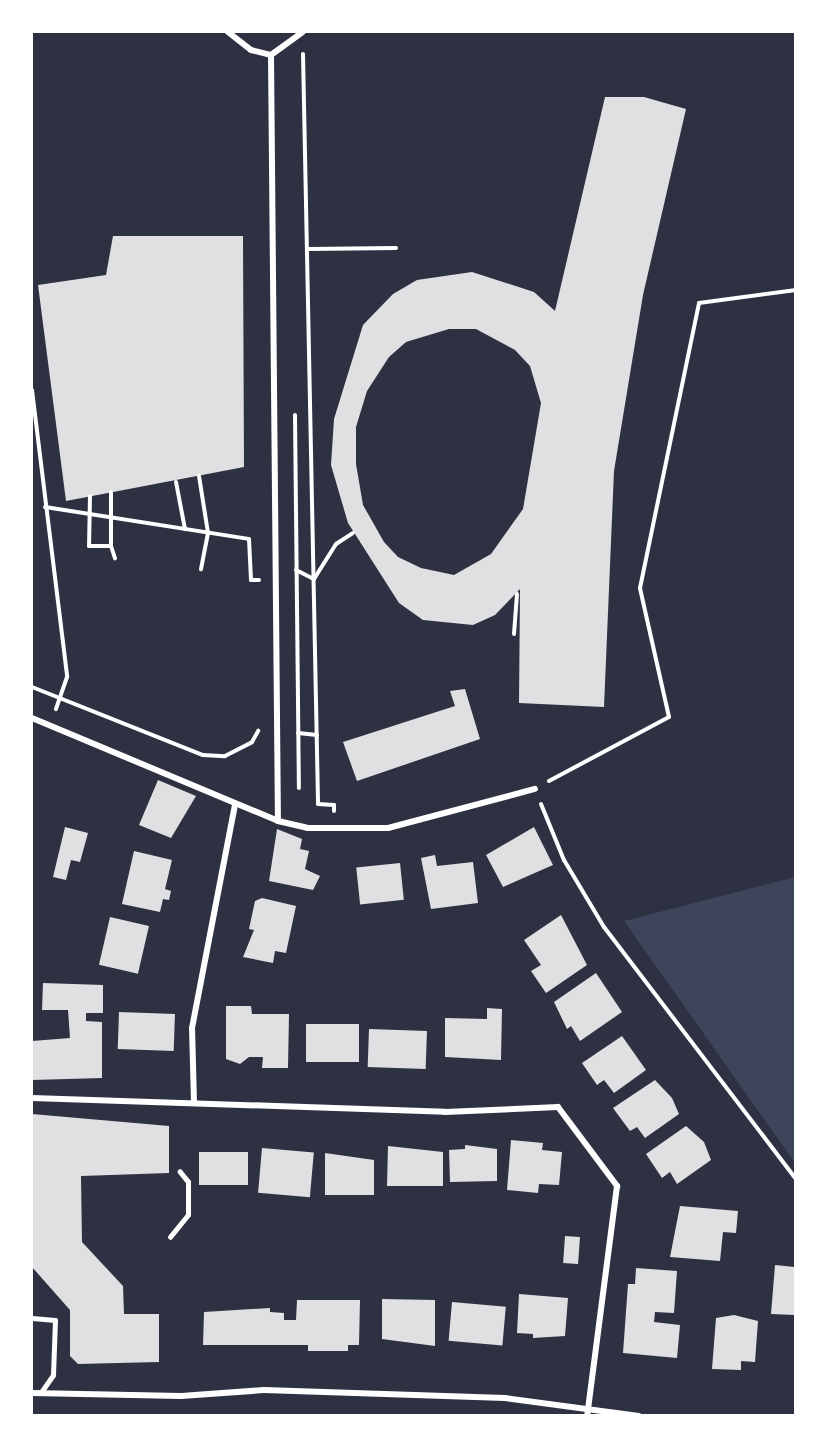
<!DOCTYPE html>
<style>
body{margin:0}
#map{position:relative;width:827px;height:1447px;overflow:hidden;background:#2d3142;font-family:Raleway,sans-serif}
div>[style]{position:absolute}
.green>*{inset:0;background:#3c4559}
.building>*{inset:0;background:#e0e0e3;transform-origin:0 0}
.path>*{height:4px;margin:-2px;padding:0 2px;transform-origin:2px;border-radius:2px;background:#fff}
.service>*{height:4.5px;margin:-2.25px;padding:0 2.25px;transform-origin:2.25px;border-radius:2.25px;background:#fff}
.pedestrian>*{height:5px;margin:-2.5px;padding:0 2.5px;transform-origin:2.5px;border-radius:2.5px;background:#fff}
.minor>*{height:6px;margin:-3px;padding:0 3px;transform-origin:3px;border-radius:3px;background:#fff}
span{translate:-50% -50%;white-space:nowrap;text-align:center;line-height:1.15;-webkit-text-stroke:4.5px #fff;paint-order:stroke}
.frame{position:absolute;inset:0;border:33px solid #fff;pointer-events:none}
</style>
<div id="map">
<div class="green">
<div style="clip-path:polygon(795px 877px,796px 877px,795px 1163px,624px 921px)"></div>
</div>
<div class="building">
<div style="clip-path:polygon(evenodd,605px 97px,644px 97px,686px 109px,643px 295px,614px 471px,604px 707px,519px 703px,520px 589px,495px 615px,473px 625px,423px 620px,399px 603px,348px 523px,331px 465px,334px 419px,363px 325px,393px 294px,417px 280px,472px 272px,534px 292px,555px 311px,605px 97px,449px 329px,476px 329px,515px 350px,530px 366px,541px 403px,523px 509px,491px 554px,454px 575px,421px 568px,398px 557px,384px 542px,363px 505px,356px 464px,356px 427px,367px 391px,389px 357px,406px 342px,449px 329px)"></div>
<div style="clip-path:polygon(113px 236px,243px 236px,244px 467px,66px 501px,38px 285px,106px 275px)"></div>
<div style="clip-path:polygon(465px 689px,480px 739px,357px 781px,343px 742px,455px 706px,450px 691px)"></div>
<div style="clip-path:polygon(158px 780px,196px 796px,171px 838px,139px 825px)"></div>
<div style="clip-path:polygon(65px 827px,88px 833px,80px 862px,71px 860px,66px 880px,53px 877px)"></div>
<div style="clip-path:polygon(534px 827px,553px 865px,503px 887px,486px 855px)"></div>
<div style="clip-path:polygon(277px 829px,302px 839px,300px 849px,309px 851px,305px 869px,320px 876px,313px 890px,269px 881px)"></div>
<div style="clip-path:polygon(134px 851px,172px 860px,165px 889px,171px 891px,169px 900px,163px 899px,160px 912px,122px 904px)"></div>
<div style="clip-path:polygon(435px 855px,437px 866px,473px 862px,478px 903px,431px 909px,421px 858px)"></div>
<div style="left:400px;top:863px;width:37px;height:44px;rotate:84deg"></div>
<div style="clip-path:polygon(262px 898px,296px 906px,286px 953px,275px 951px,273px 963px,243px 957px,254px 930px,249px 929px,255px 901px)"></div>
<div style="clip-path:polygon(561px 915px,587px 965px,546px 993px,531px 971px,541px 965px,524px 940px)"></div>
<div style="left:110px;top:917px;width:40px;height:49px;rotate:13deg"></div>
<div style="clip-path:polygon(596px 973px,622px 1012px,580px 1041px,571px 1026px,567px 1029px,554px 1002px)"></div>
<div style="clip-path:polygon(43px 983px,103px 985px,103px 1013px,86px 1013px,86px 1021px,102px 1022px,102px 1078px,32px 1080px,32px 1041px,70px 1038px,68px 1010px,42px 1010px)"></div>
<div style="clip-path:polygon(226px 1006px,251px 1006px,252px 1014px,289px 1014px,288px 1068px,262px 1068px,263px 1057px,249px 1057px,240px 1064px,226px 1059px)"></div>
<div style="clip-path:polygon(487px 1008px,502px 1009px,501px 1060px,445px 1057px,445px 1018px,487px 1019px)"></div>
<div style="left:119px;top:1012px;width:56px;height:37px;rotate:2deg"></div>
<div style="left:306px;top:1024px;width:53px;height:38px"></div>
<div style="left:369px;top:1029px;width:58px;height:38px;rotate:2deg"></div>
<div style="clip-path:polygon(622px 1036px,646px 1070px,614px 1093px,604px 1080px,597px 1085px,582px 1063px)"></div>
<div style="clip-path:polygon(655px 1080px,672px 1098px,679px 1114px,645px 1138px,637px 1127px,630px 1131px,613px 1108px)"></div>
<div style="clip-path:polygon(32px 1114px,169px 1126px,169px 1173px,81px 1176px,82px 1242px,123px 1286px,124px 1314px,159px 1314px,159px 1362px,78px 1364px,70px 1356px,70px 1310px,32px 1267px)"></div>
<div style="clip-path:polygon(686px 1126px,704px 1142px,711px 1160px,677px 1184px,670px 1172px,662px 1178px,646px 1154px)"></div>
<div style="clip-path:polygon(511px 1140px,543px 1143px,542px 1150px,562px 1152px,559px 1185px,539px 1184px,538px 1193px,507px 1190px)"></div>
<div style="clip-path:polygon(465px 1145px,497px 1149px,497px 1181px,450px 1182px,449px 1150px,465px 1149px)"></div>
<div style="clip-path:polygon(388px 1146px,443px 1152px,443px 1186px,387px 1186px)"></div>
<div style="left:262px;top:1148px;width:52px;height:45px;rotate:5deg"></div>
<div style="left:199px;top:1152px;width:49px;height:33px"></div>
<div style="clip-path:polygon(325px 1153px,374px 1160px,374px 1195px,325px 1195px)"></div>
<div style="clip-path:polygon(680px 1206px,738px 1211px,736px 1233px,723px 1232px,720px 1261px,670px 1257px)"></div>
<div style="left:565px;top:1236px;width:15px;height:27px;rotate:4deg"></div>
<div style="clip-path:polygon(775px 1265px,795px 1267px,795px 1315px,771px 1314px)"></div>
<div style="clip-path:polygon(636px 1268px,677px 1271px,674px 1313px,655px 1312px,654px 1322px,680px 1325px,677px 1358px,623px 1353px,628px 1284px,635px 1284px)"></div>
<div style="clip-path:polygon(519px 1294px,568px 1298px,565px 1336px,533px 1338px,533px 1334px,517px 1333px)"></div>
<div style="clip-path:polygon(382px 1299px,435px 1300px,435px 1346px,382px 1339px)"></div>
<div style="clip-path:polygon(297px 1300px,360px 1300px,359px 1345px,348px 1345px,348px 1351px,308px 1351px,308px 1345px,203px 1345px,204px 1312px,270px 1308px,270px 1312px,284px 1313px,284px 1320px,296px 1320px)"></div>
<div style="left:452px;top:1302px;width:54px;height:39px;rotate:5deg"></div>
<div style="clip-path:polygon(734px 1315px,758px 1321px,755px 1362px,741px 1361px,741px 1370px,712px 1369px,716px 1318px)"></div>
</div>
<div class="path">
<div style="left:303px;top:54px;width:750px;rotate:88.85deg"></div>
<div style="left:318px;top:804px;width:16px;rotate:4deg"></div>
<div style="left:334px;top:805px;width:6px;rotate:90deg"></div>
<div style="left:308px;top:249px;width:88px;rotate:-0.7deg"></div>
<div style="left:32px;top:390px;width:289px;rotate:83deg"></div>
<div style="left:67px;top:677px;width:34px;rotate:109deg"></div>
<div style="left:295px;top:415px;width:373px;rotate:89.4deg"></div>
<div style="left:199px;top:476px;width:58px;rotate:81deg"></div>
<div style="left:208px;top:533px;width:37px;rotate:101deg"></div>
<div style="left:176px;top:482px;width:48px;rotate:79.2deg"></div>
<div style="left:90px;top:496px;width:50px;rotate:91.1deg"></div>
<div style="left:89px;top:546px;width:22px"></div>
<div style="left:111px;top:546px;width:54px;rotate:-90deg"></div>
<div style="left:45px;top:507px;width:206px;rotate:8.9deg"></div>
<div style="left:249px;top:539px;width:41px;rotate:87.2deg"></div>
<div style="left:251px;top:580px;width:8px"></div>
<div style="left:111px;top:546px;width:13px;rotate:72deg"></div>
<div style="left:296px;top:570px;width:20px;rotate:27deg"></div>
<div style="left:314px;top:579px;width:41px;rotate:-57.8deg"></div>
<div style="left:336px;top:544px;width:20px;rotate:-33deg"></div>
<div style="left:514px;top:634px;width:40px;rotate:-85.7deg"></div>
<div style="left:32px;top:687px;width:184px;rotate:21.7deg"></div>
<div style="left:203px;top:755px;width:22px;rotate:3deg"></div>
<div style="left:225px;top:756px;width:30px;rotate:-27deg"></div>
<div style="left:252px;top:742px;width:13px;rotate:-61deg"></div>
<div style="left:298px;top:733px;width:19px;rotate:6deg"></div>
<div style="left:549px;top:781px;width:136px;rotate:-28.1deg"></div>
<div style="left:669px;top:717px;width:132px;rotate:-102.7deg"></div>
<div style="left:640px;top:588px;width:291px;rotate:-78.3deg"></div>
<div style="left:699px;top:303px;width:98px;rotate:-7.6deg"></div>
<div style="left:541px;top:804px;width:61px;rotate:67.7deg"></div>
<div style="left:564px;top:860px;width:78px;rotate:59.2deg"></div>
<div style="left:604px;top:927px;width:317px;rotate:52.7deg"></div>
</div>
<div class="service">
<div style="left:170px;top:1237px;width:28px;rotate:-51deg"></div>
<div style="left:188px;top:1215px;width:33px;rotate:-90deg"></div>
<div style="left:188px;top:1182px;width:13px;rotate:-129deg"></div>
</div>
<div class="pedestrian">
<div style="left:32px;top:1318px;width:23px;rotate:5deg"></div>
<div style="left:55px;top:1320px;width:55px;rotate:92.1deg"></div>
<div style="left:53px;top:1375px;width:21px;rotate:125deg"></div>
</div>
<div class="minor">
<div style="left:228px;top:32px;width:29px;rotate:38deg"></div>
<div style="left:251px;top:50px;width:21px;rotate:14deg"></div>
<div style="left:271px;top:55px;width:39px;rotate:-36deg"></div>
<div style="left:271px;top:55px;width:766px;rotate:89.48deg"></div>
<div style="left:32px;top:718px;width:267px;rotate:22.7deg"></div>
<div style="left:278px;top:821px;width:31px;rotate:13deg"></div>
<div style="left:308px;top:828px;width:80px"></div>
<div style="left:388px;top:828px;width:152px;rotate:-14.9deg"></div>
<div style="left:32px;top:1098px;width:413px;rotate:1.9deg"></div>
<div style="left:445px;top:1112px;width:113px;rotate:-2.5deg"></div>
<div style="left:558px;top:1107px;width:99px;rotate:53.2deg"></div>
<div style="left:617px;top:1186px;width:232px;rotate:97.4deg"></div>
<div style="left:194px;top:1103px;width:75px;rotate:-91.5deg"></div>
<div style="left:192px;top:1028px;width:228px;rotate:-79.1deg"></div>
<div style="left:32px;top:1393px;width:149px;rotate:1.2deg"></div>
<div style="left:181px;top:1396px;width:83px;rotate:-4.1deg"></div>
<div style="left:264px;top:1390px;width:241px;rotate:1.9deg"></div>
<div style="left:505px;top:1398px;width:135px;rotate:7.7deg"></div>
</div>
<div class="frame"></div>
</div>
